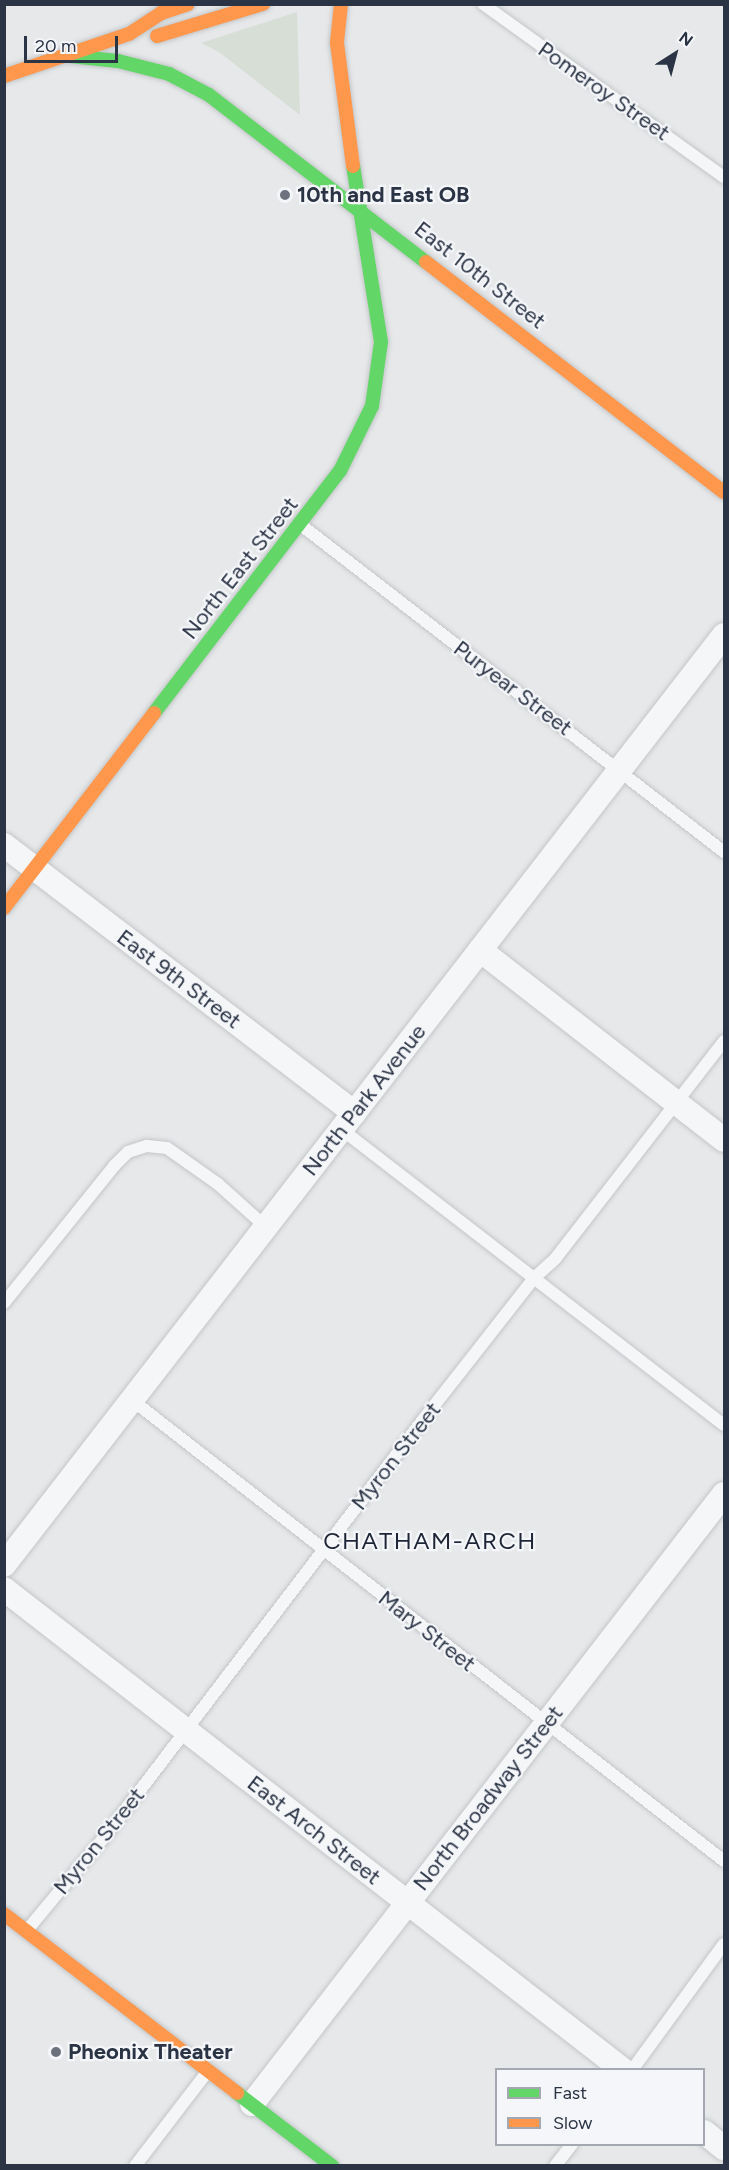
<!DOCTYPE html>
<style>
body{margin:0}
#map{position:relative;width:729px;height:2170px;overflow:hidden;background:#e6e8ea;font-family:Figtree,sans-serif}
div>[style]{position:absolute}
.green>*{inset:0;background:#d6ded6}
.roads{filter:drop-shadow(0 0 2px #c4c6c8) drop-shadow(0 0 2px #c4c6c8)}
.lane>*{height:12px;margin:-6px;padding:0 6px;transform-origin:6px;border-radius:6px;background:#f5f6f7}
.street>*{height:24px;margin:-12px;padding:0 12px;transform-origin:12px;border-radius:12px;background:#f5f6f7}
.fast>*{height:14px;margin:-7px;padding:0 7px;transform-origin:7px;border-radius:7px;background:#63d668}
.slow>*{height:14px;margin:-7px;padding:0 7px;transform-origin:7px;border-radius:7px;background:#ff974d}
.dots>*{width:16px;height:16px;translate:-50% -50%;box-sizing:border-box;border:3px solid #f4f6f9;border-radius:50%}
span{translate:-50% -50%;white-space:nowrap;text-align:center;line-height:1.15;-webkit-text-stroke:4.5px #f4f6f9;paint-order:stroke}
.street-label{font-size:22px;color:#2b3445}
.poi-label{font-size:22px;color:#2b3445;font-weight:700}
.left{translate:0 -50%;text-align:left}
.neighbourhood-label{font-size:24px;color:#1d2536;letter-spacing:1.5px}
.frame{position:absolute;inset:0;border:6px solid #2b3445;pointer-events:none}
.legend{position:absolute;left:495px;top:2068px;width:210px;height:78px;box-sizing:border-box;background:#f4f6f9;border:2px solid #a4a8b1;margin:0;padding:8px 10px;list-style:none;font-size:18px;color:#2b3445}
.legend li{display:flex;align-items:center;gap:12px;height:30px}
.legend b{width:30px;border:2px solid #a4a8b1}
.north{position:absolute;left:645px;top:24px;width:60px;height:60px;-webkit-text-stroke:4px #f4f6f9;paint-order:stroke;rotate:36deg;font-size:16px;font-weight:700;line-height:24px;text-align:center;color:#2b3445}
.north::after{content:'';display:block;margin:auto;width:21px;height:27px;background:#2b3445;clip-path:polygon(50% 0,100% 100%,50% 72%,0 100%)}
.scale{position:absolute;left:24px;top:36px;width:94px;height:27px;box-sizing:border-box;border:3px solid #2b3445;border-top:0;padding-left:8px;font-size:18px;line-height:21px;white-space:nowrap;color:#2b3445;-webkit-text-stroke:4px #f4f6f9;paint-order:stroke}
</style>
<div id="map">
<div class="green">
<div style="clip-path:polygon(297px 12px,300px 115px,219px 52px,201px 43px)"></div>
</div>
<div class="roads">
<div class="lane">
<div style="left:483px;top:4px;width:297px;rotate:35.7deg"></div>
<div style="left:301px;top:525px;width:535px;rotate:37.71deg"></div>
<div style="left:341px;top:1129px;width:484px;rotate:37.7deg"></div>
<div style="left:4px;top:1303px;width:177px;rotate:-51.2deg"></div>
<div style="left:115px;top:1165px;width:18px;rotate:-45deg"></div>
<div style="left:128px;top:1152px;width:20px;rotate:-18deg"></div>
<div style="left:147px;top:1146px;width:20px;rotate:6deg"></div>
<div style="left:167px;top:1148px;width:62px;rotate:35.2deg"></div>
<div style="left:218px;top:1184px;width:64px;rotate:41.9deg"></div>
<div style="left:132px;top:1400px;width:750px;rotate:37.91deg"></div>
<div style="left:28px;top:1929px;width:122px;rotate:-50.3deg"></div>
<div style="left:106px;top:1835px;width:521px;rotate:-52.65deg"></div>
<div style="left:422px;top:1421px;width:182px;rotate:-51.9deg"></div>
<div style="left:534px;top:1278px;width:28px;rotate:-42deg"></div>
<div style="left:555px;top:1259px;width:276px;rotate:-52.2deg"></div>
<div style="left:632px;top:2070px;width:156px;rotate:-53.9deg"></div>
<div style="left:135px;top:2166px;width:120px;rotate:-52.5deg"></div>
<div style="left:555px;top:2166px;width:28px;rotate:-52deg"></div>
</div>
<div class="street">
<div style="left:4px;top:845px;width:441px;rotate:37.4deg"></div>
<div style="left:480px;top:950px;width:309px;rotate:37.9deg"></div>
<div style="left:4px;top:1565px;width:1176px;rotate:-52.25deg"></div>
<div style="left:4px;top:1589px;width:784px;rotate:37.85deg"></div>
<div style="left:252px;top:2104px;width:771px;rotate:-52.27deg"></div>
<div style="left:704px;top:2132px;width:26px;rotate:39deg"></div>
</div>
<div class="fast">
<div style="left:70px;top:56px;width:48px;rotate:5.9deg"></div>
<div style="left:118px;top:61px;width:53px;rotate:14.3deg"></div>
<div style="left:169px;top:74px;width:45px;rotate:27.7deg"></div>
<div style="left:209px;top:95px;width:274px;rotate:37.6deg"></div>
<div style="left:154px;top:713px;width:305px;rotate:-52.5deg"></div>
<div style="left:340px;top:471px;width:72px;rotate:-63.8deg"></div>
<div style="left:372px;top:406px;width:65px;rotate:-82deg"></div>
<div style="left:381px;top:342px;width:178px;rotate:-99deg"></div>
<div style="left:237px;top:2093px;width:120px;rotate:37.5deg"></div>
</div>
<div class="slow">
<div style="left:341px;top:4px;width:39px;rotate:96deg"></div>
<div style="left:337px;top:43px;width:124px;rotate:82.6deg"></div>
<div style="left:157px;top:36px;width:111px;rotate:-16.8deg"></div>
<div style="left:4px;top:76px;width:132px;rotate:-18.6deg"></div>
<div style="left:129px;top:34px;width:38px;rotate:-33deg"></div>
<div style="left:161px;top:13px;width:28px;rotate:-18deg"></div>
<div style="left:426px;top:262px;width:376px;rotate:37.7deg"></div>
<div style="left:4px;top:908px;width:246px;rotate:-52.4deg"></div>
<div style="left:4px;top:1914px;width:294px;rotate:37.5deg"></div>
</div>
</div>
<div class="dots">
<div style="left:285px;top:195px;background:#6c737f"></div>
<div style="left:56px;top:2052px;background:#6c737f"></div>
</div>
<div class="street-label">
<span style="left:604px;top:91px;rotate:35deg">Pomeroy Street</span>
<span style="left:480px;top:275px;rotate:38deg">East 10th Street</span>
<span style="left:240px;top:568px;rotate:-52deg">North East Street</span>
<span style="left:513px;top:688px;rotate:37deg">Puryear Street</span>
<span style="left:179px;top:979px;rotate:37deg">East 9th Street</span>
<span style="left:364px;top:1100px;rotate:-52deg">North Park Avenue</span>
<span style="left:396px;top:1456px;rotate:-52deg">Myron Street</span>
<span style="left:427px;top:1631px;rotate:38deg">Mary Street</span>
<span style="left:488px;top:1798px;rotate:-52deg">North Broadway Street</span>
<span style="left:314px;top:1830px;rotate:38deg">East Arch Street</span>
<span style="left:99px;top:1841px;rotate:-51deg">Myron Street</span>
</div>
<div class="poi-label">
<span class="left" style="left:297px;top:195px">10th and East OB</span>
<span class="left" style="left:68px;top:2052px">Pheonix Theater</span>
</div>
<div class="neighbourhood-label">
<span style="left:430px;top:1541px">CHATHAM-ARCH</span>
</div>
<div class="frame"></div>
<ul class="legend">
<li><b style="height:8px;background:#63d668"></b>Fast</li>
<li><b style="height:8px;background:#ff974d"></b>Slow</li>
</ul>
<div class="north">N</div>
<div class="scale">20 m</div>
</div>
